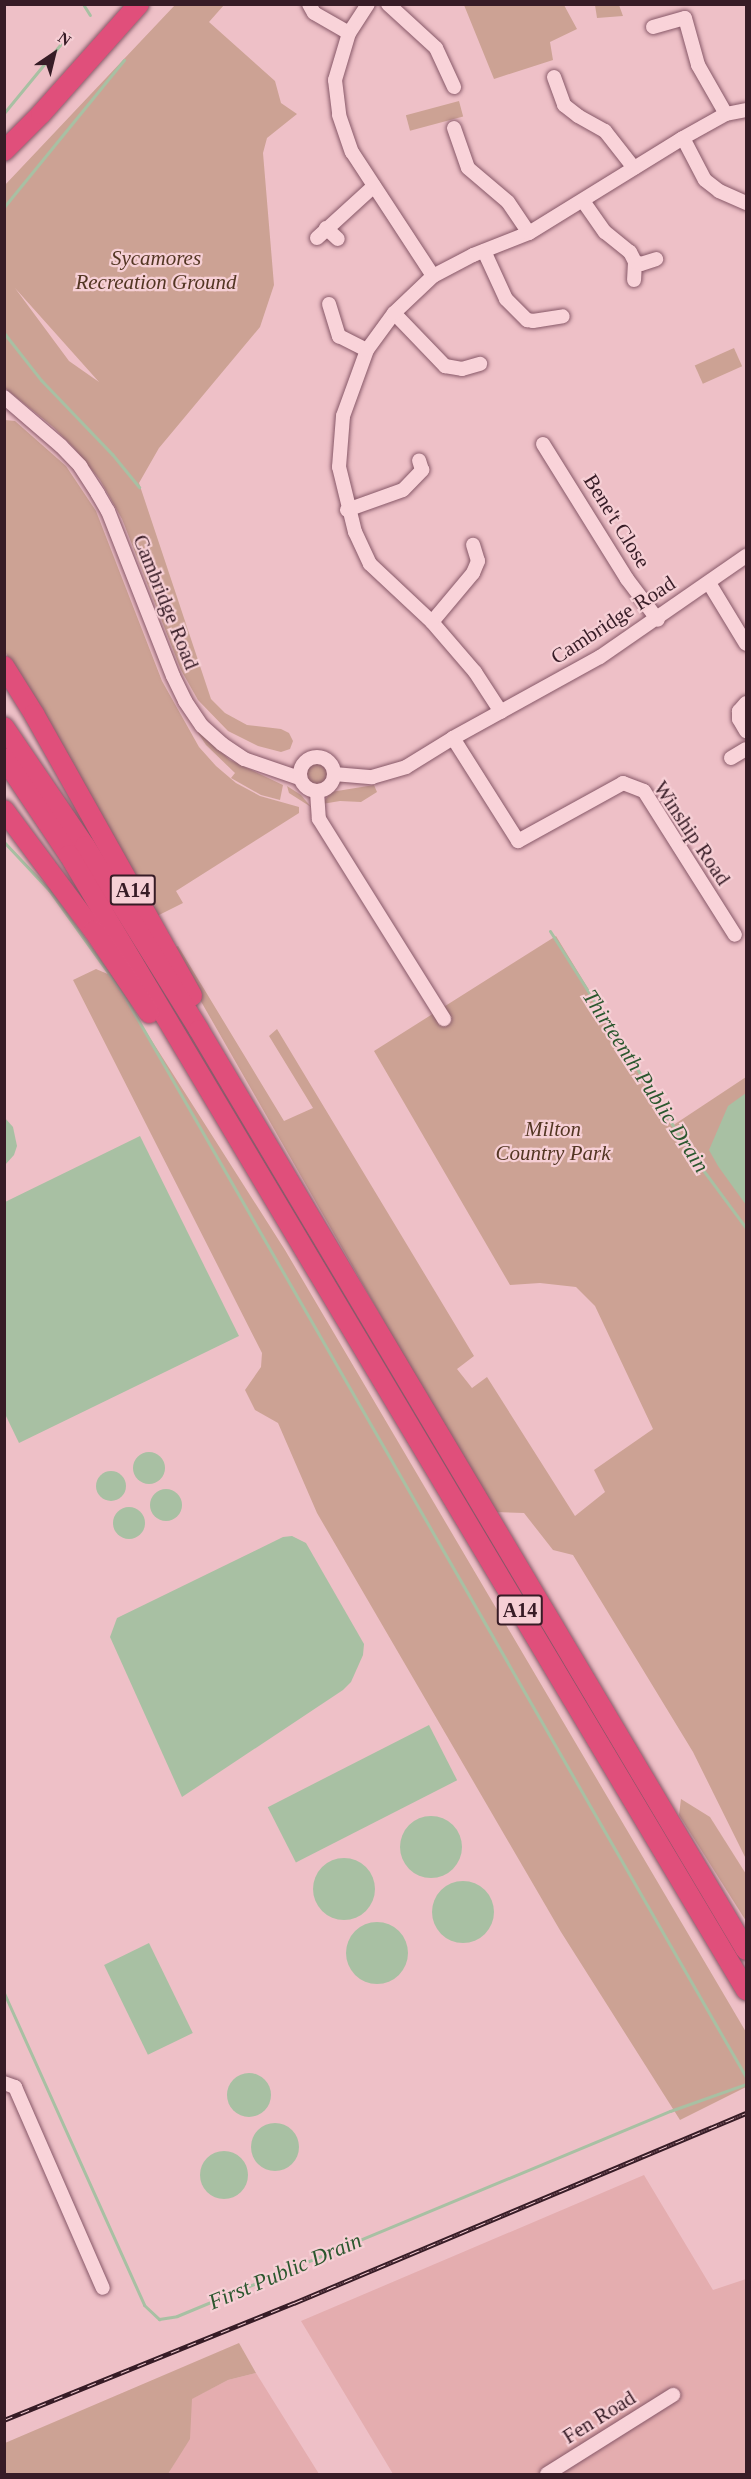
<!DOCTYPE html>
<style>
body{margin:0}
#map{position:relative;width:751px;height:2479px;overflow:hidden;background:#eec0c7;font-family:Georgia,serif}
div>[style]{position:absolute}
.farmland>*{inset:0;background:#e4adaf}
.green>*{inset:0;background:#cca294;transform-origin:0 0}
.round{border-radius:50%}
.water>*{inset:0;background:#a8c0a3;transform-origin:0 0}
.stream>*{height:3px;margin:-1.5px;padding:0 1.5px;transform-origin:1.5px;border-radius:1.5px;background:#a8c0a3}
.roads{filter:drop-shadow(0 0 2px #875868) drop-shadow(0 0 2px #875868)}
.minor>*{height:14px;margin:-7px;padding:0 7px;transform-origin:7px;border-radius:7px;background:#f9d3d9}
.minor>.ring{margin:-7px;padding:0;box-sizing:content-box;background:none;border:14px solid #f9d3d9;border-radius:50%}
.highway>*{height:20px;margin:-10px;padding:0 10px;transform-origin:10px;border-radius:10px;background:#e04f7b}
.rail>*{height:5px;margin-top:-2.5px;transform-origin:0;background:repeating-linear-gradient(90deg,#f6cfd5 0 9px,#371c26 0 18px);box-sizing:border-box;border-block:2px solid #371c26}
span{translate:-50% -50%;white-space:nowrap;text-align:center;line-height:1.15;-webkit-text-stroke:4.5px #f6cfd5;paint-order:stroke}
.shield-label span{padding:2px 4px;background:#f6cfd5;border:2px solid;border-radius:4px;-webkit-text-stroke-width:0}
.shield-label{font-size:20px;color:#371c26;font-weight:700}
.park-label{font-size:21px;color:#533623;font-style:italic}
.street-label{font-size:21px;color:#371c26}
.water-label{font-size:22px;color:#2b572e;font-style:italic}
.frame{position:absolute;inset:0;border:6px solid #371c26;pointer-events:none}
.north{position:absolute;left:24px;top:24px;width:60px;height:60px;-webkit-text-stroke:4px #f6cfd5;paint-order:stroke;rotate:35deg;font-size:16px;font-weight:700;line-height:24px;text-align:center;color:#371c26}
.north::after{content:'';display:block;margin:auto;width:21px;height:27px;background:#371c26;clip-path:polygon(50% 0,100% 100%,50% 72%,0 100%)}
</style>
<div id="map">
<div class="farmland">
<div style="clip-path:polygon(644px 2175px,713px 2290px,746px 2279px,746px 2474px,393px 2474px,301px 2321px)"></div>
<div style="clip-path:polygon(256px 2373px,319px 2474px,168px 2474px,189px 2439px,191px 2399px,228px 2380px)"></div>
</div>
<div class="green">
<div style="clip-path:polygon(evenodd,175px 5px,224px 5px,209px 22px,275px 81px,281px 103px,297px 114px,267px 138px,263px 153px,274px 285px,260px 327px,159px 448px,139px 483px,211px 699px,225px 713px,247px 725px,281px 729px,289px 733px,293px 741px,290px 749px,281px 752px,258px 746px,228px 731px,198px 700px,181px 670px,122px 519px,100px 480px,74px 448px,53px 427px,5px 388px,4px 186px,175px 5px,15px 288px,99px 382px,69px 361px,15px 288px)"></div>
<div style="clip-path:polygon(464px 5px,564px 5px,577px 29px,550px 42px,553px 60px,494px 79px)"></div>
<div style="clip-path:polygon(595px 5px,619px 5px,623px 16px,597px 18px)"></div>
<div style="left:459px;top:101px;width:16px;height:55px;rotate:75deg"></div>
<div style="left:734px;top:348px;width:20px;height:43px;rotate:66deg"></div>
<div style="clip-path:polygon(5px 420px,15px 421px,66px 466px,96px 511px,162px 681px,199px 747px,216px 766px,236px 783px,260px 796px,299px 807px,299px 813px,176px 891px,183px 903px,155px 917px,73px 763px,5px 652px)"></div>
<div style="clip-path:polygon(194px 727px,230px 760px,283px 785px,280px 800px,261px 795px,231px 778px,235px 773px,206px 745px)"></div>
<div class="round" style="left:306px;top:763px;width:22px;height:22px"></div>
<div style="clip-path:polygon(374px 785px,377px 792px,361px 802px,340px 801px,322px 804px,331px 792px)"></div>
<div style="clip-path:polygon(287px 786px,301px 795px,311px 807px,289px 793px)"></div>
<div style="clip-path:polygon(556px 936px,672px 1126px,746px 1077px,746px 1859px,693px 1752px,573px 1555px,553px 1550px,524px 1513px,493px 1512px,171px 949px,178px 946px,284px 1121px,313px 1108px,269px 1036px,277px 1029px,474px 1356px,457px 1369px,472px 1388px,487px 1377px,575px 1516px,605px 1492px,594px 1470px,653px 1429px,595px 1306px,576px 1287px,540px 1283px,510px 1285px,374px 1051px)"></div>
<div style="clip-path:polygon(96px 969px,110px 975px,285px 1250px,746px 2032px,746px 2087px,680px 2120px,561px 1932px,317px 1513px,278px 1423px,255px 1410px,245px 1390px,261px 1367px,262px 1353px,73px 980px)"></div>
<div style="clip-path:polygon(681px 1799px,710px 1817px,746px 1874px,746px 1921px,679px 1815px)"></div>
<div style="clip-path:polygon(239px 2343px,256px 2373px,228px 2380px,192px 2399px,190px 2439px,168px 2474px,5px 2474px,5px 2443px)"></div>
</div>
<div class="water">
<div style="clip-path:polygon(746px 1093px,746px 1205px,718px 1166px,709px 1150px,728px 1106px)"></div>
<div style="clip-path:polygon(5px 1118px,13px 1127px,17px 1146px,14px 1155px,5px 1165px)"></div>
<div style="clip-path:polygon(140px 1136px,239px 1336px,19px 1443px,5px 1414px,5px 1202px)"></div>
<div class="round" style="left:133px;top:1452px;width:32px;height:32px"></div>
<div class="round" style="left:96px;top:1471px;width:30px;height:30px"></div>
<div class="round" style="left:150px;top:1489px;width:32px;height:32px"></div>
<div class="round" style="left:113px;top:1507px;width:32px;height:32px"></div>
<div style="clip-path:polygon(292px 1536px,306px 1543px,364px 1644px,363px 1655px,351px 1682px,343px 1690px,182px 1797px,110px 1637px,117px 1618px,283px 1537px)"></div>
<div style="left:429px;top:1725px;width:62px;height:181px;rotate:63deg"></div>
<div class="round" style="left:400px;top:1816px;width:62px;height:62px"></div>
<div class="round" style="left:313px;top:1858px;width:62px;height:62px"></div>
<div class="round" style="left:432px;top:1881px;width:62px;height:62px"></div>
<div class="round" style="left:346px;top:1922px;width:62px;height:62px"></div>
<div style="left:149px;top:1943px;width:100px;height:50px;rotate:64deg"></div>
<div class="round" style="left:227px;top:2073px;width:44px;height:44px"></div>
<div class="round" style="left:251px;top:2123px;width:48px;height:48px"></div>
<div class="round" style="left:200px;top:2151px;width:48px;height:48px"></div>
</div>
<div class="stream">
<div style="left:83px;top:4px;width:13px;rotate:58deg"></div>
<div style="left:4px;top:113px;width:102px;rotate:-50.6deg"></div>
<div style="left:4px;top:207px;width:190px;rotate:-50.8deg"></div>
<div style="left:4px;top:333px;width:60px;rotate:51.8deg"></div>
<div style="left:41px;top:380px;width:103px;rotate:46.2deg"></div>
<div style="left:112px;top:454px;width:43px;rotate:50.7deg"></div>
<div style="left:4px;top:842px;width:66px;rotate:46.8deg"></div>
<div style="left:49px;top:890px;width:125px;rotate:54.4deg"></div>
<div style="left:122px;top:992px;width:1252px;rotate:60.1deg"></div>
<div style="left:550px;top:931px;width:260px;rotate:57.7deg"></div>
<div style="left:689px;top:1151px;width:96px;rotate:53.5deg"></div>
<div style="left:4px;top:1993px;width:342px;rotate:65.8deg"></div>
<div style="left:144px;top:2305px;width:21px;rotate:43deg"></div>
<div style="left:159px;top:2319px;width:18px;rotate:-9deg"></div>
<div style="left:177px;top:2316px;width:534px;rotate:-22.58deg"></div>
<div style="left:670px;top:2111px;width:81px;rotate:-19.6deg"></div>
</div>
<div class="roads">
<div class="minor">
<div style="left:309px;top:4px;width:10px;rotate:61deg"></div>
<div style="left:314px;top:13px;width:40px;rotate:29.7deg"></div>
<div style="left:368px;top:4px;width:35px;rotate:123deg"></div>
<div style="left:349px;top:33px;width:49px;rotate:106.6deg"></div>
<div style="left:335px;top:80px;width:35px;rotate:83deg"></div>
<div style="left:339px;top:115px;width:39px;rotate:71deg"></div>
<div style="left:352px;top:152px;width:148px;rotate:56.8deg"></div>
<div style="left:388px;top:4px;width:65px;rotate:42.5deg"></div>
<div style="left:436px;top:48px;width:43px;rotate:65.2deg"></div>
<div style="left:653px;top:27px;width:33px;rotate:-16deg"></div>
<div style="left:685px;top:18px;width:49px;rotate:74.5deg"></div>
<div style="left:698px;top:65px;width:56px;rotate:60.3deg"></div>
<div style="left:554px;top:77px;width:30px;rotate:70deg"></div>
<div style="left:564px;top:105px;width:18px;rotate:38deg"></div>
<div style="left:578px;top:116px;width:31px;rotate:29deg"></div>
<div style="left:605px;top:131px;width:47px;rotate:51.9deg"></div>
<div style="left:454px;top:128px;width:42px;rotate:70.7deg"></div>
<div style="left:468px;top:168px;width:52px;rotate:40.4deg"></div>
<div style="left:508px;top:202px;width:37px;rotate:56deg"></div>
<div style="left:683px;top:138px;width:47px;rotate:62.4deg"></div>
<div style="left:705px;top:180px;width:18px;rotate:38deg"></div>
<div style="left:719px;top:191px;width:30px;rotate:24deg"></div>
<div style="left:583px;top:201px;width:38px;rotate:55deg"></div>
<div style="left:605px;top:232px;width:32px;rotate:39deg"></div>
<div style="left:630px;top:252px;width:11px;rotate:63deg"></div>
<div style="left:635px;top:262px;width:18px;rotate:93deg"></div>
<div style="left:326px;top:228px;width:16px;rotate:43deg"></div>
<div style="left:317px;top:238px;width:77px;rotate:-42.4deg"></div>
<div style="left:484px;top:251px;width:53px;rotate:65.4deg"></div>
<div style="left:506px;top:299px;width:30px;rotate:45deg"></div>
<div style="left:527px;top:320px;width:6px;rotate:9deg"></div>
<div style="left:533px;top:321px;width:30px;rotate:-9deg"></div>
<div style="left:635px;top:262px;width:6px;rotate:18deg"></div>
<div style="left:641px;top:264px;width:16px;rotate:-18deg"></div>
<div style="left:329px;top:304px;width:34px;rotate:73deg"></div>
<div style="left:339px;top:336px;width:31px;rotate:27deg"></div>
<div style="left:394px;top:313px;width:74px;rotate:46.1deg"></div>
<div style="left:445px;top:366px;width:17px;rotate:10deg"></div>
<div style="left:462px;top:369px;width:19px;rotate:-16deg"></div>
<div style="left:4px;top:397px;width:75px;rotate:40.7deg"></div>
<div style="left:61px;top:446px;width:28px;rotate:46deg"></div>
<div style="left:80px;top:466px;width:33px;rotate:57deg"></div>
<div style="left:98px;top:494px;width:20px;rotate:60deg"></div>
<div style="left:108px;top:511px;width:177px;rotate:68.5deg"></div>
<div style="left:173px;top:676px;width:28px;rotate:64deg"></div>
<div style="left:185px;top:701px;width:30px;rotate:56deg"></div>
<div style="left:202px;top:726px;width:27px;rotate:42deg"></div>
<div style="left:222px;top:744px;width:27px;rotate:34deg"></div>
<div style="left:244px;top:759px;width:58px;rotate:19.1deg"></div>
<div style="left:543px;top:444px;width:159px;rotate:58.1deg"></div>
<div style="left:627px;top:579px;width:51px;rotate:52.9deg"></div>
<div style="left:347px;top:510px;width:59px;rotate:-19.7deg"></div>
<div style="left:403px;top:490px;width:28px;rotate:-46deg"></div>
<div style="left:422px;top:470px;width:10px;rotate:-107deg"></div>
<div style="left:709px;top:583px;width:71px;rotate:58.8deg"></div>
<div style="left:432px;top:622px;width:64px;rotate:-50.1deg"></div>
<div style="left:473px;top:573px;width:13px;rotate:-67deg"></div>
<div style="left:478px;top:561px;width:17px;rotate:-107deg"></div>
<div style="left:746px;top:703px;width:11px;rotate:131deg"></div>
<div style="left:739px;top:711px;width:8px;rotate:90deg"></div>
<div style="left:739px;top:719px;width:14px;rotate:60deg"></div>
<div style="left:501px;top:712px;width:48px;rotate:-123deg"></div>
<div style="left:475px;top:672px;width:66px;rotate:-130.7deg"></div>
<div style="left:432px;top:622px;width:85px;rotate:-136.9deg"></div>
<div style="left:370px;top:564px;width:35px;rotate:-115deg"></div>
<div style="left:355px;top:532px;width:67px;rotate:-103.8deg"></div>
<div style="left:339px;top:467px;width:51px;rotate:-85.5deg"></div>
<div style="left:343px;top:416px;width:70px;rotate:-70deg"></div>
<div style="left:367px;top:350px;width:46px;rotate:-53.9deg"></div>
<div style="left:394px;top:313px;width:54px;rotate:-43.5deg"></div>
<div style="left:433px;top:276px;width:45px;rotate:-27.7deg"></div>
<div style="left:473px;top:255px;width:60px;rotate:-21.4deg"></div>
<div style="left:529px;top:233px;width:179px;rotate:-31.7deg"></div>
<div style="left:681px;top:139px;width:51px;rotate:-29.1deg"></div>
<div style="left:726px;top:114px;width:20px;rotate:-11deg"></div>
<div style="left:453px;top:738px;width:122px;rotate:57.7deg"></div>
<div style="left:518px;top:841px;width:120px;rotate:-28.9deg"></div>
<div style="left:623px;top:783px;width:22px;rotate:21deg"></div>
<div style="left:644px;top:791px;width:170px;rotate:57.7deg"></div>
<div class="ring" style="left:300px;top:757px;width:20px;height:20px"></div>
<div style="left:731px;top:758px;width:17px;rotate:-31deg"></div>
<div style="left:334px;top:774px;width:38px;rotate:5deg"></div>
<div style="left:372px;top:777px;width:35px;rotate:-16deg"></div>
<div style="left:406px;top:767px;width:55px;rotate:-31.7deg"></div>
<div style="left:453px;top:738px;width:168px;rotate:-28.9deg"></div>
<div style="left:600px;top:657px;width:178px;rotate:-34.7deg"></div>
<div style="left:317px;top:792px;width:27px;rotate:86deg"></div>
<div style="left:319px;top:819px;width:236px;rotate:58deg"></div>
<div style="left:4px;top:2083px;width:12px;rotate:20deg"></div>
<div style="left:15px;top:2087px;width:219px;rotate:66.4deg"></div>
<div style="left:547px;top:2474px;width:149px;rotate:-32.1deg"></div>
</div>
<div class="highway">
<div style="left:4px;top:151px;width:52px;rotate:-45deg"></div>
<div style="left:41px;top:114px;width:147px;rotate:-48.3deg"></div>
<div style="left:4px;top:666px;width:57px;rotate:58deg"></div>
<div style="left:34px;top:714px;width:323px;rotate:60.7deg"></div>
<div style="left:4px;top:727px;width:144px;rotate:55.8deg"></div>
<div style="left:85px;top:846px;width:216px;rotate:58.2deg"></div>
<div style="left:199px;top:1030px;width:1070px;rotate:59.27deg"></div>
<div style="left:4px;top:758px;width:117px;rotate:56.2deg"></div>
<div style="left:69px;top:855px;width:1322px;rotate:59.18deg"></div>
<div style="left:4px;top:810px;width:151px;rotate:53.4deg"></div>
<div style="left:94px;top:931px;width:99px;rotate:56.1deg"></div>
</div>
</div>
<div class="rail">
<div style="left:4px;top:2420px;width:313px;rotate:-22deg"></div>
<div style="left:294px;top:2303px;width:490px;rotate:-22.8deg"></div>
</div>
<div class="shield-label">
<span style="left:133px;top:890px">A14</span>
<span style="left:520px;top:1610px">A14</span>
</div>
<div class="park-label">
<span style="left:156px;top:270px">Sycamores<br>Recreation Ground</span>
<span style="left:553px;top:1141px">Milton<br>Country Park</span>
</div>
<div class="street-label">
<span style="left:617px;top:521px;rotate:58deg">Bene't Close</span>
<span style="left:166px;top:602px;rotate:68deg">Cambridge Road</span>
<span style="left:613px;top:620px;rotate:-33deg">Cambridge Road</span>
<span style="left:692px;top:833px;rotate:56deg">Winship Road</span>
<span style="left:599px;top:2417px;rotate:-32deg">Fen Road</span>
</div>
<div class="water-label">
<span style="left:646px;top:1081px;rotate:57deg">Thirteenth Public Drain</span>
<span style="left:285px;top:2271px;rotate:-23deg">First Public Drain</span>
</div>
<div class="frame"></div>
<div class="north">N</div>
</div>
